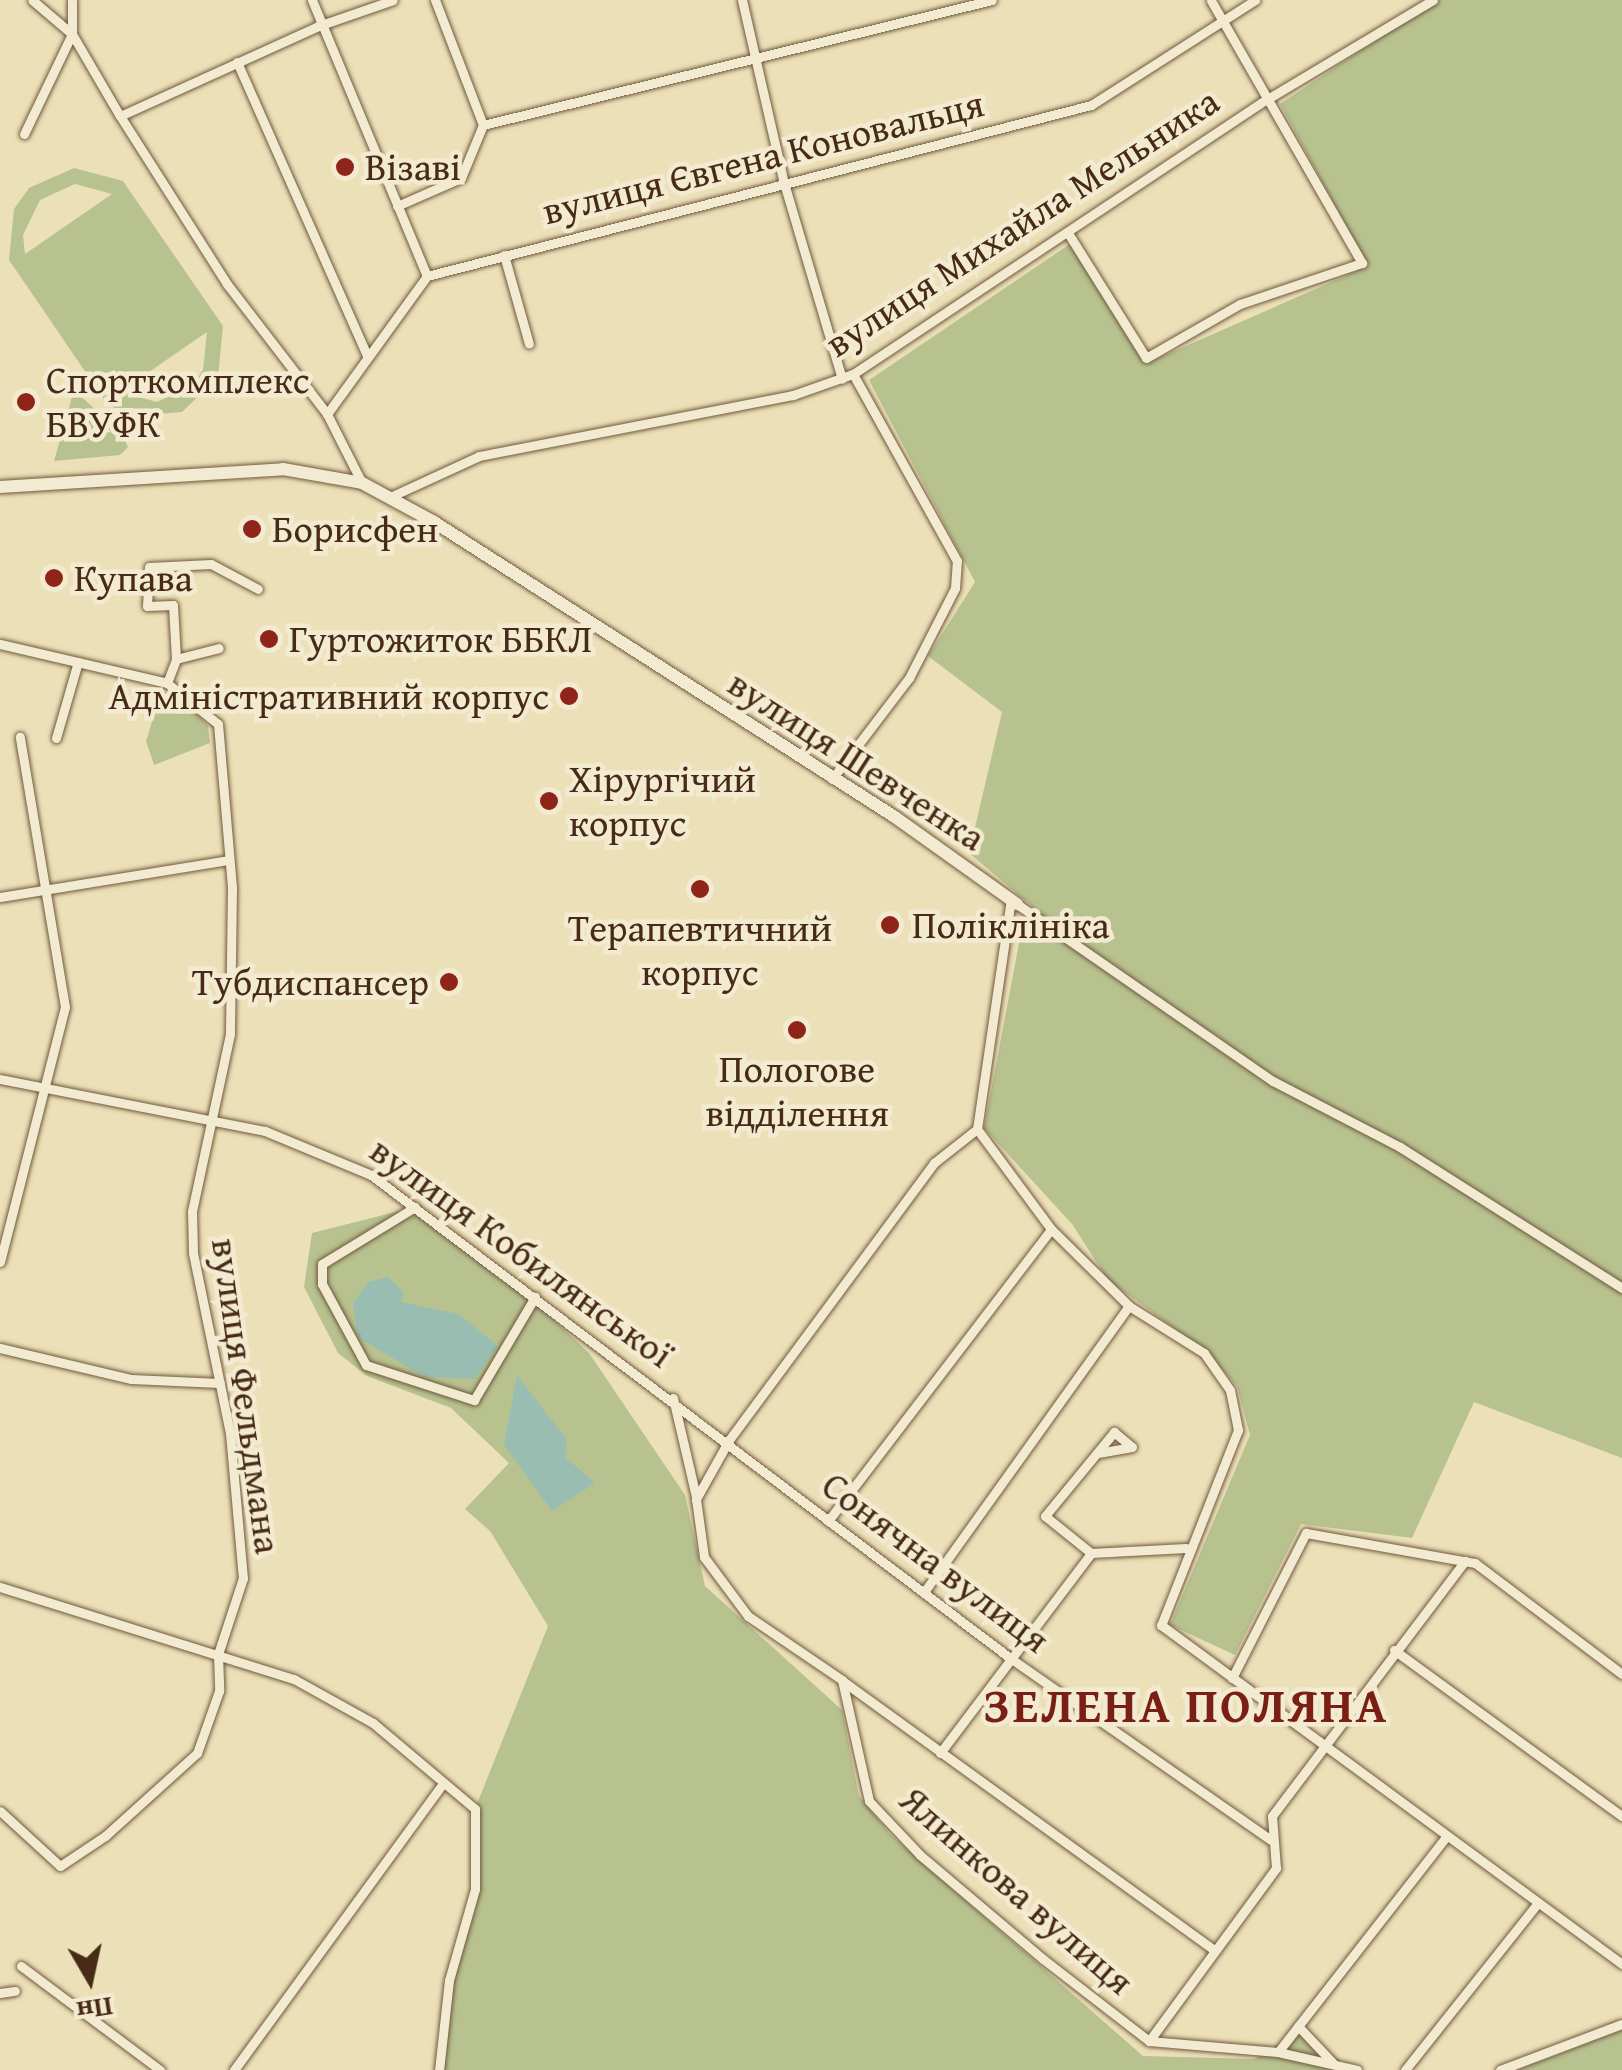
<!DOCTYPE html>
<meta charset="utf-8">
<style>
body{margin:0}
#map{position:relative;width:1622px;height:2070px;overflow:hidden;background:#ece0b8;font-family:"Gentium Book Plus",serif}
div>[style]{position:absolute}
.green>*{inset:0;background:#b7c28f}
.water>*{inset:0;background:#99bdb1}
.roads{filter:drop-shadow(0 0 2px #71583e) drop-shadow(0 0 2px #71583e)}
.street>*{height:9px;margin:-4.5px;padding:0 4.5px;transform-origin:4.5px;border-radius:4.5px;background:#f3ebd1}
.secondary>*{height:12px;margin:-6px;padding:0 6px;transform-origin:6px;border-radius:6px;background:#f3ebd1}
.dots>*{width:28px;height:28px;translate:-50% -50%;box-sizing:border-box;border:5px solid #f3ebd1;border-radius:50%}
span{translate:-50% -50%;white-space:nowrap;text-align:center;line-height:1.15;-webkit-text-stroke:9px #f3ebd1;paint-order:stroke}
.street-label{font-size:38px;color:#482b16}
.poi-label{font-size:38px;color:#482b16}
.left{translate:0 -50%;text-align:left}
.right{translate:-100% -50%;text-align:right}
.district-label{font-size:48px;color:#7a1f14;font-weight:700;letter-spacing:2.5px}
.north{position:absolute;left:40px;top:1930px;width:100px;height:100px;-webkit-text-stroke:8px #f3ebd1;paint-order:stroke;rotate:171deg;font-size:28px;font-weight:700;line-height:40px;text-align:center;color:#482b16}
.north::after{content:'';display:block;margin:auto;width:35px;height:45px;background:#482b16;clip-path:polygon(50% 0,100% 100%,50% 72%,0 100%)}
</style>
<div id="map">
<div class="green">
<div style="clip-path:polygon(1437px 0,1622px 0,1622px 1458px,1474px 1402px,1412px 1538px,1301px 1524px,1235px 1655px,1170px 1625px,1250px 1435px,1237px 1386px,1207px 1352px,1108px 1280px,1072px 1224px,984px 1128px,1024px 917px,1033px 907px,969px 853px,1002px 712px,928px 656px,975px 582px,869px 380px,1070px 244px,1147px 363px,1368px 266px,1280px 104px)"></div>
<div style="clip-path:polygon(evenodd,74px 168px,123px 181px,223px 326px,218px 377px,182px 412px,133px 416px,108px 405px,9px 260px,14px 209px,29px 188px,74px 168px,75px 184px,112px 194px,25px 254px,23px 235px,40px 200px,75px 184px,74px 168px,207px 332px,203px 370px,192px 386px,157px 402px,120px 392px,207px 332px)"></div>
<div style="clip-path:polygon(74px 390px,122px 434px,128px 447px,120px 455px,54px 461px)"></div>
<div style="clip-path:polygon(162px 690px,193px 710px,208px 726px,210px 743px,154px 765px,146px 741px)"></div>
<div style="clip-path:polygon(415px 1207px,494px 1264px,589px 1353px,685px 1495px,705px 1586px,842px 1710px,859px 1796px,891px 1835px,1143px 2056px,1254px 2059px,1300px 2031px,1353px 2070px,439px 2070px,449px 1980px,475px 1889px,475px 1809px,548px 1626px,490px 1531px,465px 1509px,509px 1463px,451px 1408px,367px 1376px,338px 1353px,304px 1287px,312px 1233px)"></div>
<div style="clip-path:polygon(1622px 2030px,1622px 2070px,1517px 2070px)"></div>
</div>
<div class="water">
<div style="clip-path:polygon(388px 1277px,404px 1293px,401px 1302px,458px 1314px,498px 1346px,474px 1379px,424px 1377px,358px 1337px,353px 1303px,368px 1282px)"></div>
<div style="clip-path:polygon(517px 1375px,567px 1440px,565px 1457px,595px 1483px,552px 1511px,504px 1445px)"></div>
</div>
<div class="roads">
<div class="street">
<div style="left:72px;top:0;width:34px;rotate:90deg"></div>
<div style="left:72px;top:34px;width:95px;rotate:59.7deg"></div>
<div style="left:120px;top:116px;width:199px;rotate:57.5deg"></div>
<div style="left:227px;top:284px;width:164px;rotate:52.4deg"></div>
<div style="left:327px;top:414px;width:77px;rotate:63.1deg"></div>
<div style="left:312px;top:0;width:299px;rotate:67.4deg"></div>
<div style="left:742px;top:0;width:188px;rotate:77.1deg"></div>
<div style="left:784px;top:183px;width:204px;rotate:73.5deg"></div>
<div style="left:237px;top:62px;width:323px;rotate:66.1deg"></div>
<div style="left:120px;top:116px;width:217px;rotate:-24.4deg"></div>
<div style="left:318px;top:26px;width:79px;rotate:-19.1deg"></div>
<div style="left:483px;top:125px;width:524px;rotate:-13.8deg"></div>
<div style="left:24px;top:134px;width:111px;rotate:-64.4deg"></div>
<div style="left:72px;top:34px;width:52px;rotate:-139.6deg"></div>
<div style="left:397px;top:206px;width:70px;rotate:-23.6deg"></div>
<div style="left:461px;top:178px;width:57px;rotate:-67.5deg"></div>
<div style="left:483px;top:125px;width:134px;rotate:-111deg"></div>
<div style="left:1068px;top:233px;width:147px;rotate:58deg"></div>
<div style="left:1146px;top:358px;width:108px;rotate:-29.9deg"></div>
<div style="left:1240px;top:304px;width:129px;rotate:-18.6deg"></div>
<div style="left:1362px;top:263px;width:303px;rotate:-119.9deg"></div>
<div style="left:504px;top:255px;width:92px;rotate:74.3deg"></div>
<div style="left:327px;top:414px;width:170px;rotate:-54.1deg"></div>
<div style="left:427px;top:276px;width:686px;rotate:-14.44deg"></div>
<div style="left:1091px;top:105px;width:195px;rotate:-32.6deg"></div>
<div style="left:390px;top:497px;width:98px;rotate:-24.7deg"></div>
<div style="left:479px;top:456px;width:320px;rotate:-11deg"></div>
<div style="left:793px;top:395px;width:64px;rotate:-19.3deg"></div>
<div style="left:853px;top:374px;width:499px;rotate:-33.6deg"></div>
<div style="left:1269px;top:98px;width:191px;rotate:-30.9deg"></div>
<div style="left:0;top:644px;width:171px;rotate:13.1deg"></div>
<div style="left:167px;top:683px;width:65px;rotate:38.8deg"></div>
<div style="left:218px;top:724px;width:165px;rotate:85.1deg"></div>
<div style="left:232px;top:888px;width:146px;rotate:90.8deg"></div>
<div style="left:230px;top:1034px;width:181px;rotate:102.1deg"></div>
<div style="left:192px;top:1211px;width:42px;rotate:88.6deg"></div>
<div style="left:193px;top:1253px;width:184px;rotate:78.4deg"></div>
<div style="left:230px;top:1433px;width:146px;rotate:84.9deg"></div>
<div style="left:243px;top:1578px;width:80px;rotate:108.2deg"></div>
<div style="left:218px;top:1654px;width:37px;rotate:88deg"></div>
<div style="left:219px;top:1691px;width:66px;rotate:109.5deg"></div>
<div style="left:197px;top:1753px;width:124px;rotate:137.9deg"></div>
<div style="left:105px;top:1836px;width:54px;rotate:146.3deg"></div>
<div style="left:60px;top:1866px;width:81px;rotate:-137.5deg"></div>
<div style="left:176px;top:659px;width:54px;rotate:-93.2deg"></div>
<div style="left:173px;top:605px;width:26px;rotate:178deg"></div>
<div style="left:147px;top:606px;width:39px;rotate:-87deg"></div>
<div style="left:149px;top:567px;width:62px;rotate:-2.8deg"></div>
<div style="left:211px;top:564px;width:53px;rotate:28deg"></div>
<div style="left:167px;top:683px;width:26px;rotate:-69deg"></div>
<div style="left:176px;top:659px;width:44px;rotate:-14.3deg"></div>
<div style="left:56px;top:738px;width:79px;rotate:-73.9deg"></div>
<div style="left:832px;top:779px;width:127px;rotate:-52.7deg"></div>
<div style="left:909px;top:678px;width:101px;rotate:-62.9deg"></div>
<div style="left:955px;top:588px;width:27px;rotate:-86deg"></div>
<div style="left:957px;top:561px;width:214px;rotate:-119.1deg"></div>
<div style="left:0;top:897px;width:231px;rotate:-9.2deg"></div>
<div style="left:1017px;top:904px;width:311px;rotate:34.7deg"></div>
<div style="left:1273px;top:1081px;width:143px;rotate:27.5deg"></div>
<div style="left:1400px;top:1147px;width:263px;rotate:32.4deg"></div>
<div style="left:0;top:1079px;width:270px;rotate:11.1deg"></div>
<div style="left:265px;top:1131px;width:115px;rotate:22.5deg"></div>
<div style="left:371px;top:1175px;width:801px;rotate:37.08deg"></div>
<div style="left:1010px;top:1658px;width:318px;rotate:34.9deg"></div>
<div style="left:977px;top:1129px;width:55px;rotate:141.7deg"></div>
<div style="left:934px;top:1163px;width:345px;rotate:126.5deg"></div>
<div style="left:729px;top:1440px;width:68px;rotate:119.2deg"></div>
<div style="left:696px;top:1499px;width:59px;rotate:82.1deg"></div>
<div style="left:704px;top:1557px;width:74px;rotate:53.3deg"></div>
<div style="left:748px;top:1616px;width:114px;rotate:34.2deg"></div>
<div style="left:842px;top:1680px;width:124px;rotate:77.4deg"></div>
<div style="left:869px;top:1801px;width:74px;rotate:46.6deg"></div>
<div style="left:920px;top:1855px;width:161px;rotate:40.2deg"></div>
<div style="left:1043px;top:1959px;width:134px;rotate:37.7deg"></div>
<div style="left:1149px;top:2041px;width:129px;rotate:4.9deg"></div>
<div style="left:1278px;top:2052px;width:81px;rotate:12.8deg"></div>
<div style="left:977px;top:1129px;width:124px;rotate:53.5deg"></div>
<div style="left:1051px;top:1229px;width:110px;rotate:44.6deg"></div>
<div style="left:1129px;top:1306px;width:89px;rotate:32.1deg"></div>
<div style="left:1204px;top:1353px;width:45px;rotate:54.9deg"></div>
<div style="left:1230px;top:1390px;width:41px;rotate:78.7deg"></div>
<div style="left:1238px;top:1430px;width:210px;rotate:111.5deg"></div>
<div style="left:1161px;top:1625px;width:572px;rotate:36.33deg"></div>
<div style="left:977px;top:1129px;width:232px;rotate:-81.6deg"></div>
<div style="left:415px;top:1207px;width:109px;rotate:148.5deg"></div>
<div style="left:322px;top:1264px;width:20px;rotate:90deg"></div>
<div style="left:322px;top:1284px;width:92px;rotate:61.5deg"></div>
<div style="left:366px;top:1365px;width:114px;rotate:18deg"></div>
<div style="left:474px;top:1400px;width:120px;rotate:-59.4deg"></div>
<div style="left:0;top:1262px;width:263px;rotate:-75.7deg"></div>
<div style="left:65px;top:1007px;width:274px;rotate:-99.5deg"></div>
<div style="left:0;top:1348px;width:135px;rotate:13.3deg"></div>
<div style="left:131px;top:1379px;width:89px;rotate:2.6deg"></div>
<div style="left:673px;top:1398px;width:102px;rotate:76.9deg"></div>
<div style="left:828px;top:1521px;width:367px;rotate:-52.6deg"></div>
<div style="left:1091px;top:1553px;width:59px;rotate:-141.2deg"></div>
<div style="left:1045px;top:1516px;width:109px;rotate:-50.6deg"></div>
<div style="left:1114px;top:1432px;width:23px;rotate:40deg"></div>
<div style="left:1132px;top:1447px;width:36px;rotate:170deg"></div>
<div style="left:0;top:1587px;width:308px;rotate:17.4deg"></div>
<div style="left:294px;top:1679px;width:90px;rotate:29.1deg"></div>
<div style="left:373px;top:1723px;width:133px;rotate:40.1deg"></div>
<div style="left:475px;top:1809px;width:80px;rotate:90deg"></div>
<div style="left:475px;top:1889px;width:95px;rotate:105.9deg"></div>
<div style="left:449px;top:1980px;width:91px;rotate:96.3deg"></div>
<div style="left:924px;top:1592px;width:352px;rotate:-54.4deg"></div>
<div style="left:1394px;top:1650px;width:282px;rotate:36.1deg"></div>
<div style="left:1232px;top:1678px;width:163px;rotate:-63deg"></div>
<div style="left:1306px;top:1533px;width:172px;rotate:10.1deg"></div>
<div style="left:1475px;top:1563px;width:184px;rotate:37.1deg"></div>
<div style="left:844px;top:1682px;width:458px;rotate:35.9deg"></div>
<div style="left:940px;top:1753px;width:251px;rotate:-52.9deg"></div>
<div style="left:1091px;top:1553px;width:95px;rotate:-3deg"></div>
<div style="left:21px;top:1966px;width:174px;rotate:36.8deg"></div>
<div style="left:0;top:1993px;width:15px;rotate:-8deg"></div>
<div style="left:1298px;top:2026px;width:51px;rotate:46.6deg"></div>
<div style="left:1149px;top:2041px;width:215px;rotate:-53.7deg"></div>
<div style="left:1276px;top:1868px;width:52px;rotate:-94.4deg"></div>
<div style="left:1272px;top:1816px;width:320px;rotate:-52.9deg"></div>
<div style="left:1278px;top:2052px;width:274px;rotate:-52deg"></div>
<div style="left:234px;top:2070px;width:355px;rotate:-53.9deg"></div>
<div style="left:1405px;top:2070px;width:213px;rotate:-51.5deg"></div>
<div style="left:1500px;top:2070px;width:130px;rotate:-20.7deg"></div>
</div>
<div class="secondary">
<div style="left:0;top:487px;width:284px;rotate:-3.6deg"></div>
<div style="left:283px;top:469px;width:80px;rotate:10deg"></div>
<div style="left:362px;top:483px;width:82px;rotate:28.4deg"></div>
<div style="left:434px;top:522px;width:547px;rotate:32.62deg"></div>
<div style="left:895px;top:817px;width:150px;rotate:35.5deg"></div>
</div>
</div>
<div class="dots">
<div style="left:345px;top:167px;background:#8f2418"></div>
<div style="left:26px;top:402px;background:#8f2418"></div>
<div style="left:252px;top:529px;background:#8f2418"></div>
<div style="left:54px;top:578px;background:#8f2418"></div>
<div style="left:269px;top:639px;background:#8f2418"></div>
<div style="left:569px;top:696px;background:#8f2418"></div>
<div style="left:549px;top:801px;background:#8f2418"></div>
<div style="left:700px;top:889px;background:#8f2418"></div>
<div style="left:890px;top:925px;background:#8f2418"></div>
<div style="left:449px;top:982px;background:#8f2418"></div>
<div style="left:797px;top:1030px;background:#8f2418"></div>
</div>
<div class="street-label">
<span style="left:763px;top:157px;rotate:-14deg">вулиця Євгена Коновальця</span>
<span style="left:1022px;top:222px;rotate:-33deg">вулиця Михайла Мельника</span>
<span style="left:857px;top:760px;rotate:33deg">вулиця Шевченка</span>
<span style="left:522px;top:1252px;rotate:36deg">вулиця Кобилянської</span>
<span style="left:247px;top:1396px;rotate:82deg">вулиця Фельдмана</span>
<span style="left:936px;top:1562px;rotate:37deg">Сонячна вулиця</span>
<span style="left:1017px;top:1890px;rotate:41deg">Ялинкова вулиця</span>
</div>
<div class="poi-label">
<span class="left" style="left:365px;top:167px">Візаві</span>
<span class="left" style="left:46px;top:402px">Спорткомплекс<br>БВУФК</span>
<span class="left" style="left:272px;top:529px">Борисфен</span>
<span class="left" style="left:74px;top:578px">Купава</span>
<span class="left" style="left:289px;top:639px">Гуртожиток ББКЛ</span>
<span class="right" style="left:549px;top:696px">Адміністративний корпус</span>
<span class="left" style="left:569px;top:801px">Хірургічий<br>корпус</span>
<span class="left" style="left:912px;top:925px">Поліклініка</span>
<span style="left:700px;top:950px">Терапевтичний<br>корпус</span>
<span class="right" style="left:429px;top:982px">Тубдиспансер</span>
<span style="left:797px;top:1091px">Пологове<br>відділення</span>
</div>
<div class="district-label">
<span style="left:1186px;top:1705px">ЗЕЛЕНА ПОЛЯНА</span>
</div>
<div class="north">Пн</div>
</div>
